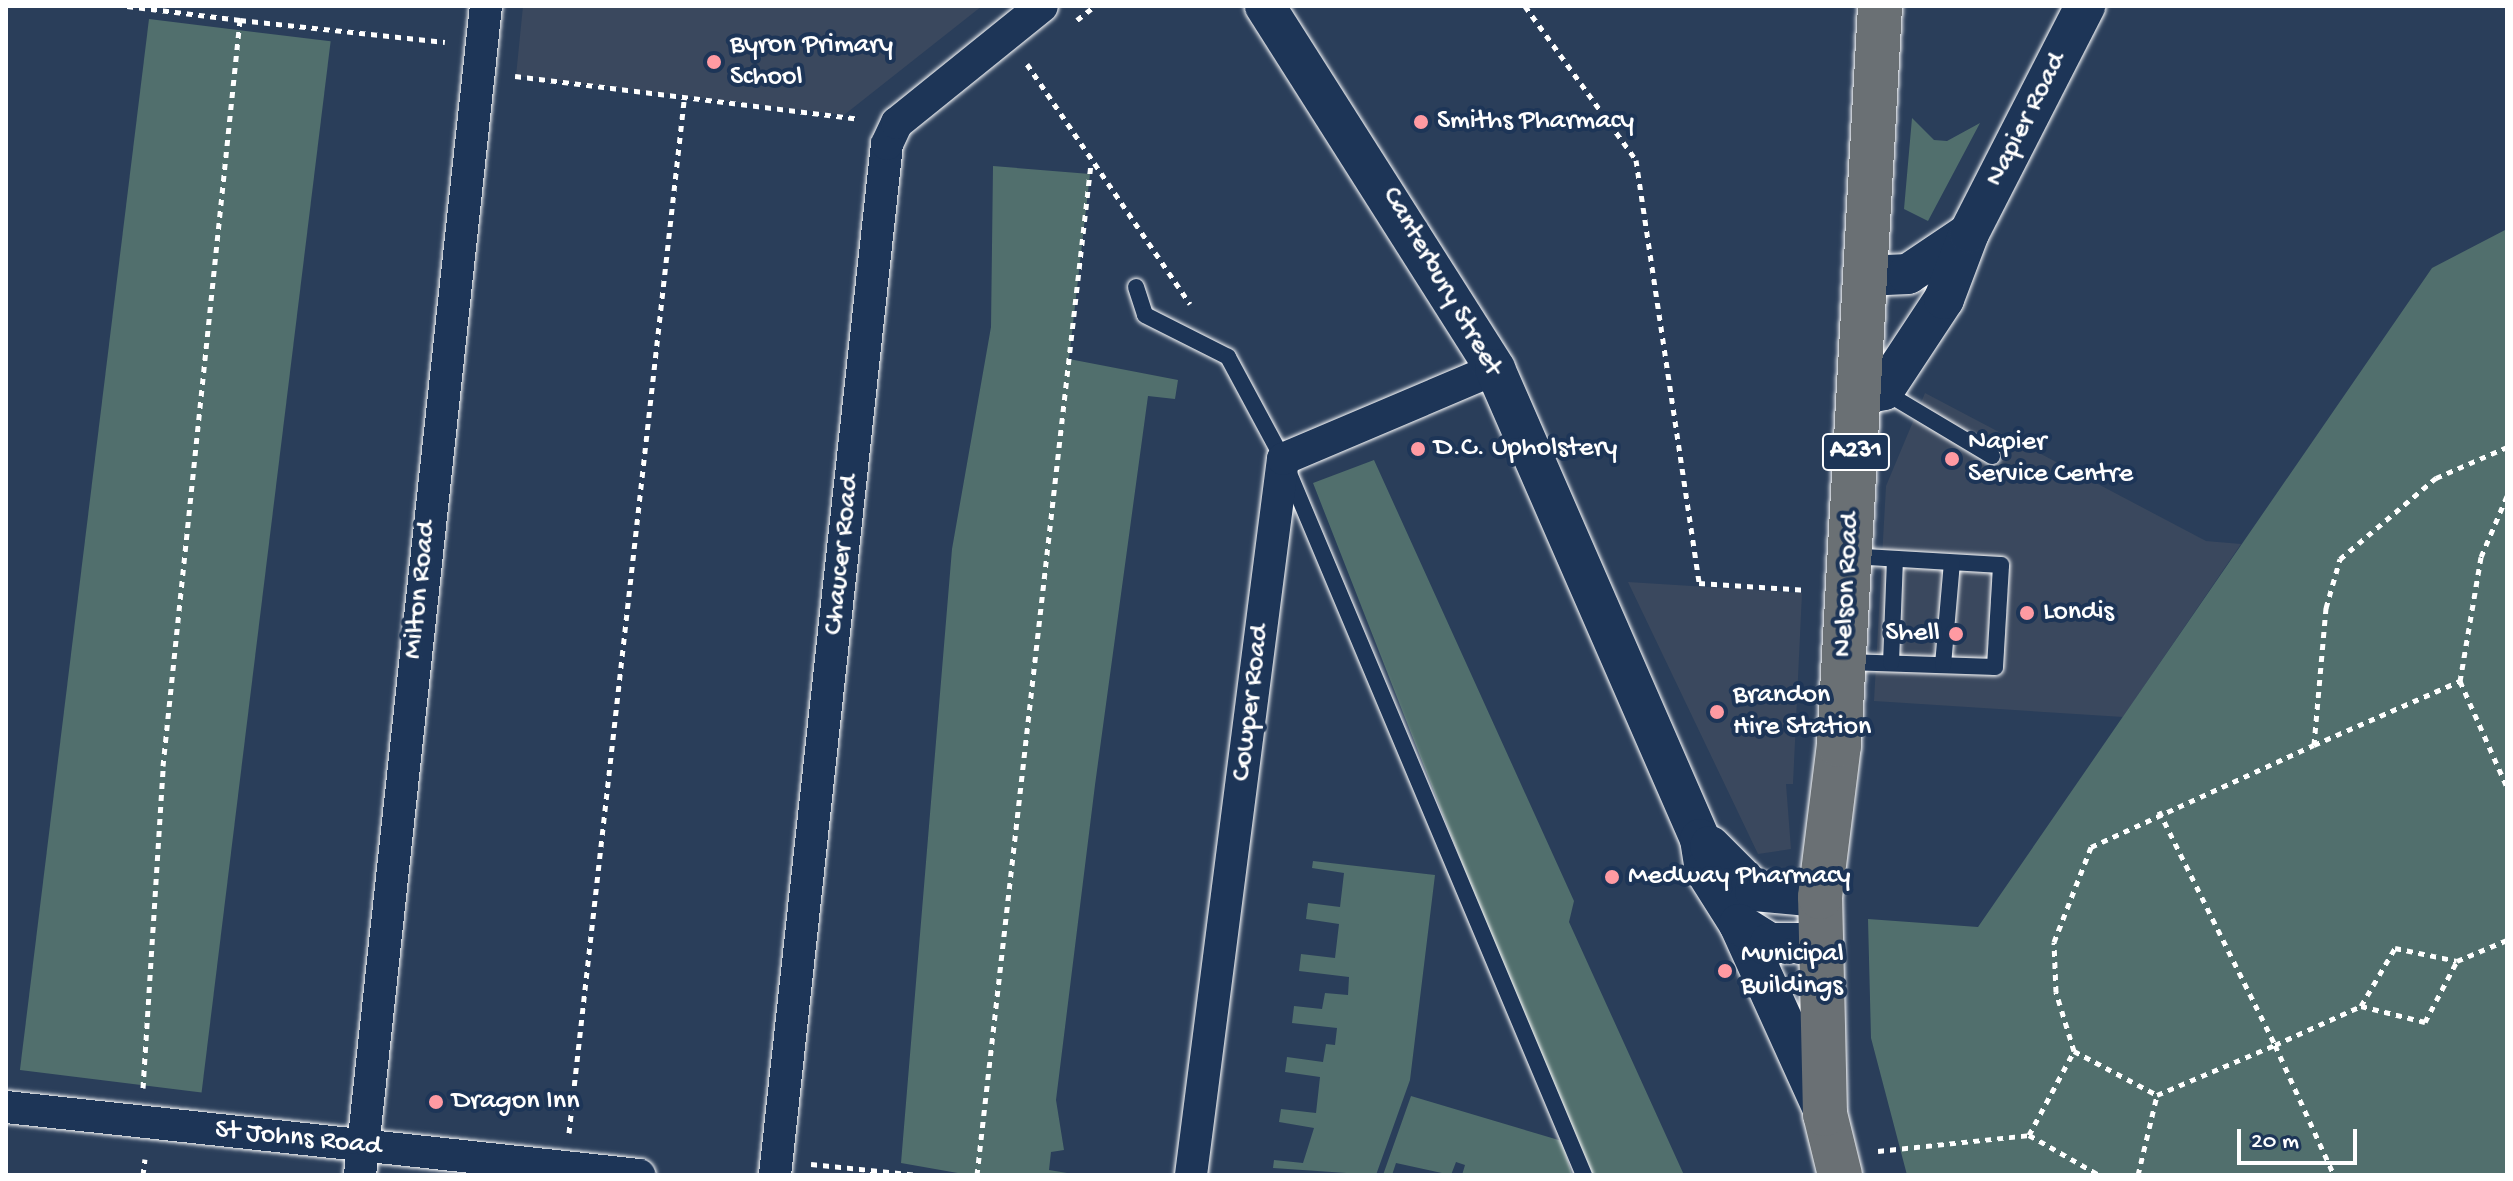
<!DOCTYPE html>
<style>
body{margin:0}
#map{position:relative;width:2513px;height:1181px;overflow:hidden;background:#2a3e5a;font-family:"Gochi Hand",sans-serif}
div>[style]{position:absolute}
.built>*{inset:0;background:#3a485e}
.green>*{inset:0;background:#516f6d;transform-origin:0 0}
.path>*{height:5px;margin-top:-2.5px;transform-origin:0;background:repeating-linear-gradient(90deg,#fff 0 6px,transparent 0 12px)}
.roads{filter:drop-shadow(0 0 2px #fff) drop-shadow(0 0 2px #fff)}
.service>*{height:16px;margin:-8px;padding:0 8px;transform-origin:8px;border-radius:8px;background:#1d3557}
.minor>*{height:32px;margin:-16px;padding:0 16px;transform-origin:16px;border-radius:16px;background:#1d3557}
.tertiary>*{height:40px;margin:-20px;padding:0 20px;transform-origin:20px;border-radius:20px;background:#1d3557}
.primary>*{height:44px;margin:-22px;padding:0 22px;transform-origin:22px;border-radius:22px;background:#6a7074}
.dots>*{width:22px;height:22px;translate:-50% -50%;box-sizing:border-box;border:4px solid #1d3557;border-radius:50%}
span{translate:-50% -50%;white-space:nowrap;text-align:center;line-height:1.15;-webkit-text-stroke:8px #1d3557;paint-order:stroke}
.shield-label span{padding:2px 6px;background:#1d3557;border:2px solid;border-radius:6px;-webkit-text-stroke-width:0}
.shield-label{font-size:26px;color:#fff;font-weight:700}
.poi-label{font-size:28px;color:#fff}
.left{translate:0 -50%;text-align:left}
.right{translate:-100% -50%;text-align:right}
.street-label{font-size:28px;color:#fff}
.frame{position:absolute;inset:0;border:8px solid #fff;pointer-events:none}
.scale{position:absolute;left:2237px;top:1129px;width:120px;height:36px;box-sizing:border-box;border:4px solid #fff;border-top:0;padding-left:10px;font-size:24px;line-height:28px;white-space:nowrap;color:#fff;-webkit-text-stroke:6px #1d3557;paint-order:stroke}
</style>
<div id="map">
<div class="built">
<div style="clip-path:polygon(523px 6px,982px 6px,844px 115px,516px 76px)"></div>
<div style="clip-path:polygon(1925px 393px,2206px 541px,2241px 544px,2123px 717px,1874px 701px,1886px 486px)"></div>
<div style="clip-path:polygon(1628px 582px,1802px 593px,1793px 784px,1786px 784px,1791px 849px,1758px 854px)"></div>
</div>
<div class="green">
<div style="left:149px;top:19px;width:183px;height:1059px;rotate:7deg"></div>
<div style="clip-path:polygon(1912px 118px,1934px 140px,1947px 141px,1980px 123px,1928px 221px,1904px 209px)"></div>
<div style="clip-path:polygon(993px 166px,1090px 174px,1069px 359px,1178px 380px,1175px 399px,1148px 396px,1095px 785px,1056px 1100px,1064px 1150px,1051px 1152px,1049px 1170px,1079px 1175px,969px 1175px,901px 1163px,952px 549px,991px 327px)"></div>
<div style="clip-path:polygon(2507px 229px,2507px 1175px,1907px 1175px,1871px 1038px,1868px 919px,1978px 927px,2432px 268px)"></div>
<div style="clip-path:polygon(1374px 460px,1574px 901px,1569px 922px,1684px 1175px,1593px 1175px,1509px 983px,1313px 483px)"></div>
<div style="clip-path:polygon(1313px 861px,1435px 875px,1410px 1080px,1376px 1175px,1273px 1168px,1274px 1160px,1303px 1163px,1314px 1128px,1279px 1122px,1281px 1109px,1316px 1113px,1320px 1077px,1285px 1072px,1287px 1057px,1323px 1062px,1326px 1044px,1335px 1045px,1337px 1028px,1292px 1023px,1294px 1006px,1322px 1009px,1325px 993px,1348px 995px,1349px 977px,1299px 971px,1301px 954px,1335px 958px,1339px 924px,1306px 919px,1308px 903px,1340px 907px,1344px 873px,1312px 868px)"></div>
<div style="clip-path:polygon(1411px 1096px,1562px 1141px,1572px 1175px,1462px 1175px,1465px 1165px,1456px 1162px,1451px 1175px,1396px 1163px,1392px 1175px,1383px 1175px)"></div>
</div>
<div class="path">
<div style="left:127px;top:6px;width:114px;rotate:7.1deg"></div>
<div style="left:1525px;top:6px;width:190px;rotate:54.2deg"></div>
<div style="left:1636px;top:160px;width:428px;rotate:81.5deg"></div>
<div style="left:1699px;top:583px;width:108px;rotate:3.7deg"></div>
<div style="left:1077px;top:20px;width:23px;rotate:-38deg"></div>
<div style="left:1027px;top:64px;width:290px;rotate:55.8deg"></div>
<div style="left:515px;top:76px;width:346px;rotate:7.1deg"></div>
<div style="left:2507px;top:496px;width:66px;rotate:113.1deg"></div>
<div style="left:2481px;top:557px;width:126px;rotate:99.6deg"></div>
<div style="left:2460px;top:681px;width:116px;rotate:66.1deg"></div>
<div style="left:2314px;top:745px;width:159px;rotate:-23.7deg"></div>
<div style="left:2159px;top:811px;width:261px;rotate:63.6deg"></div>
<div style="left:2275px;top:1045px;width:94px;rotate:-24.4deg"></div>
<div style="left:2361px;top:1006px;width:66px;rotate:14deg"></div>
<div style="left:2425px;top:1022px;width:69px;rotate:-62.3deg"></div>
<div style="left:2457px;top:961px;width:54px;rotate:-22.8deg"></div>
<div style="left:2361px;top:1006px;width:67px;rotate:-59.6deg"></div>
<div style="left:2395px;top:948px;width:63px;rotate:11.8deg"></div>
<div style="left:2074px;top:1051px;width:62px;rotate:-107deg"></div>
<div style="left:2056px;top:992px;width:50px;rotate:-92.3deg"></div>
<div style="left:2054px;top:942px;width:102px;rotate:-68.7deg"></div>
<div style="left:2091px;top:847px;width:245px;rotate:-24.6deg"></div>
<div style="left:2314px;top:745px;width:138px;rotate:-85deg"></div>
<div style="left:2326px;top:608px;width:51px;rotate:-74.1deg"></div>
<div style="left:2340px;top:559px;width:126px;rotate:-40.2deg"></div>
<div style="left:2436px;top:478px;width:77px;rotate:-23.6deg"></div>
<div style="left:143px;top:1088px;width:323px;rotate:-86.4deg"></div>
<div style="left:163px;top:766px;width:750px;rotate:-84.11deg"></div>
<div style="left:240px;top:20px;width:206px;rotate:6.1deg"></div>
<div style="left:569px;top:1133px;width:1038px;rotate:-83.64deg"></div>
<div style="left:2029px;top:1135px;width:81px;rotate:29.7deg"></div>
<div style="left:1878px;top:1151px;width:152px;rotate:-6deg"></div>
<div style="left:2029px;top:1135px;width:95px;rotate:-61.8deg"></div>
<div style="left:2074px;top:1051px;width:94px;rotate:27.9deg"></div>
<div style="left:2157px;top:1095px;width:128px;rotate:-23deg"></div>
<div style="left:2275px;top:1045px;width:143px;rotate:65.6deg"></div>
<div style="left:811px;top:1164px;width:110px;rotate:5.8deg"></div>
<div style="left:143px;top:1175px;width:16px;rotate:-83deg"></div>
<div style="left:977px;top:1175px;width:1018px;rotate:-83.57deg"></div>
<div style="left:2138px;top:1175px;width:82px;rotate:-76.6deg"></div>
</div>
<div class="roads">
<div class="service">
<div style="left:1136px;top:287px;width:29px;rotate:72deg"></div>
<div style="left:1145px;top:315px;width:93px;rotate:26.8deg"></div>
<div style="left:1228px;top:357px;width:116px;rotate:61.7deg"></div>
<div style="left:1283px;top:459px;width:777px;rotate:67.2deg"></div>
<div style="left:1883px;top:391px;width:127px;rotate:30.8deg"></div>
<div style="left:1847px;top:662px;width:148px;rotate:1.9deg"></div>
<div style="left:1995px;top:667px;width:102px;rotate:-86.6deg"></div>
<div style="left:2001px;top:565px;width:150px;rotate:-176.6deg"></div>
<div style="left:1891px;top:663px;width:104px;rotate:-87.8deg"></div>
<div style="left:1943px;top:665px;width:102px;rotate:-85deg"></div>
</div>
<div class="minor">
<div style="left:6px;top:1107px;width:637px;rotate:6.13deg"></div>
<div style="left:360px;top:1175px;width:1176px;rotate:-83.85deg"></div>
<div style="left:775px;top:1175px;width:1037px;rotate:-83.8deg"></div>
<div style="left:887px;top:144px;width:23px;rotate:-65deg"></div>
<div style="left:897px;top:123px;width:186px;rotate:-38.9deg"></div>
<div style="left:1191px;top:1175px;width:722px;rotate:-82.68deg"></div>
<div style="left:1283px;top:459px;width:230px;rotate:-23deg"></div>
</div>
<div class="tertiary">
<div style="left:1265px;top:6px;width:430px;rotate:57.6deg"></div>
<div style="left:1495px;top:369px;width:513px;rotate:66.43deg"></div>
<div style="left:1700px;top:839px;width:31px;rotate:81deg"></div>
<div style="left:1705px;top:870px;width:64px;rotate:57.8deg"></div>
<div style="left:1739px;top:924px;width:209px;rotate:65.6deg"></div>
<div style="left:1865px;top:276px;width:43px;rotate:-2.7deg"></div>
<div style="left:1908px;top:274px;width:73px;rotate:-33.9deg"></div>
<div style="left:1859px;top:395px;width:25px;rotate:-11deg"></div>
<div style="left:1884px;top:390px;width:109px;rotate:-56.6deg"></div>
<div style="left:1944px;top:299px;width:71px;rotate:-69.3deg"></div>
<div style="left:1969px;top:233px;width:255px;rotate:-62.9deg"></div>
<div style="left:1710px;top:846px;width:64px;rotate:45deg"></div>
<div style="left:1755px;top:891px;width:65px;rotate:5.3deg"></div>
<div style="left:1739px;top:924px;width:36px;rotate:32deg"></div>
<div style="left:1770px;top:943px;width:53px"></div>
</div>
<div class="primary">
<div style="left:1840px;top:1175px;width:63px;rotate:-103.8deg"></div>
<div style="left:1825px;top:1114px;width:217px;rotate:-91.3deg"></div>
<div style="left:1820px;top:897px;width:153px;rotate:-82.9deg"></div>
<div style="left:1839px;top:745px;width:740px;rotate:-86.82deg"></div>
</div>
</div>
<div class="dots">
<div style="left:714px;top:62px;background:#ff9aa2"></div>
<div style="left:1421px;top:122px;background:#ff9aa2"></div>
<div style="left:1418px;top:449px;background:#ff9aa2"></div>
<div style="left:1952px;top:459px;background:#ff9aa2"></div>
<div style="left:2027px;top:613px;background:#ff9aa2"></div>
<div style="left:1956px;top:634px;background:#ff9aa2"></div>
<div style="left:1717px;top:712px;background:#ff9aa2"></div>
<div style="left:1612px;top:877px;background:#ff9aa2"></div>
<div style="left:1725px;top:971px;background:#ff9aa2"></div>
<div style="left:436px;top:1102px;background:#ff9aa2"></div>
</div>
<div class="shield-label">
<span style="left:1856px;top:452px">A231</span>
</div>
<div class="poi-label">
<span class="left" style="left:730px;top:62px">Byron Primary<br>School</span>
<span class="left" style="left:1437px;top:122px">Smiths Pharmacy</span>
<span class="left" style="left:1968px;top:459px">Napier<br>Service Centre</span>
<span class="left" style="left:1434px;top:449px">D.C. Upholstery</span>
<span class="left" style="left:2043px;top:613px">Londis</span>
<span class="right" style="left:1940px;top:634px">Shell</span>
<span class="left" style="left:1733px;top:712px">Brandon<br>Hire Station</span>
<span class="left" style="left:1628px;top:877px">Medway Pharmacy</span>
<span class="left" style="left:1741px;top:971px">Municipal<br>Buildings</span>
<span class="left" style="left:452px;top:1102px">Dragon Inn</span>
</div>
<div class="street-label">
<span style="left:2027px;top:120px;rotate:-63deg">Napier Road</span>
<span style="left:1441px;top:282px;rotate:60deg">Canterbury Street</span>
<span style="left:843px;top:555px;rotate:-84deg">Chaucer Road</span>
<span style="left:1848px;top:585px;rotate:-87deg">Nelson Road</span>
<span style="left:421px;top:590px;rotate:-84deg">Milton Road</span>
<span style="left:1252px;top:703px;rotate:-83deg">Cowper Road</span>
<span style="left:298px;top:1139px;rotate:6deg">St Johns Road</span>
</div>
<div class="frame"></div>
<div class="scale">20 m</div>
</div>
